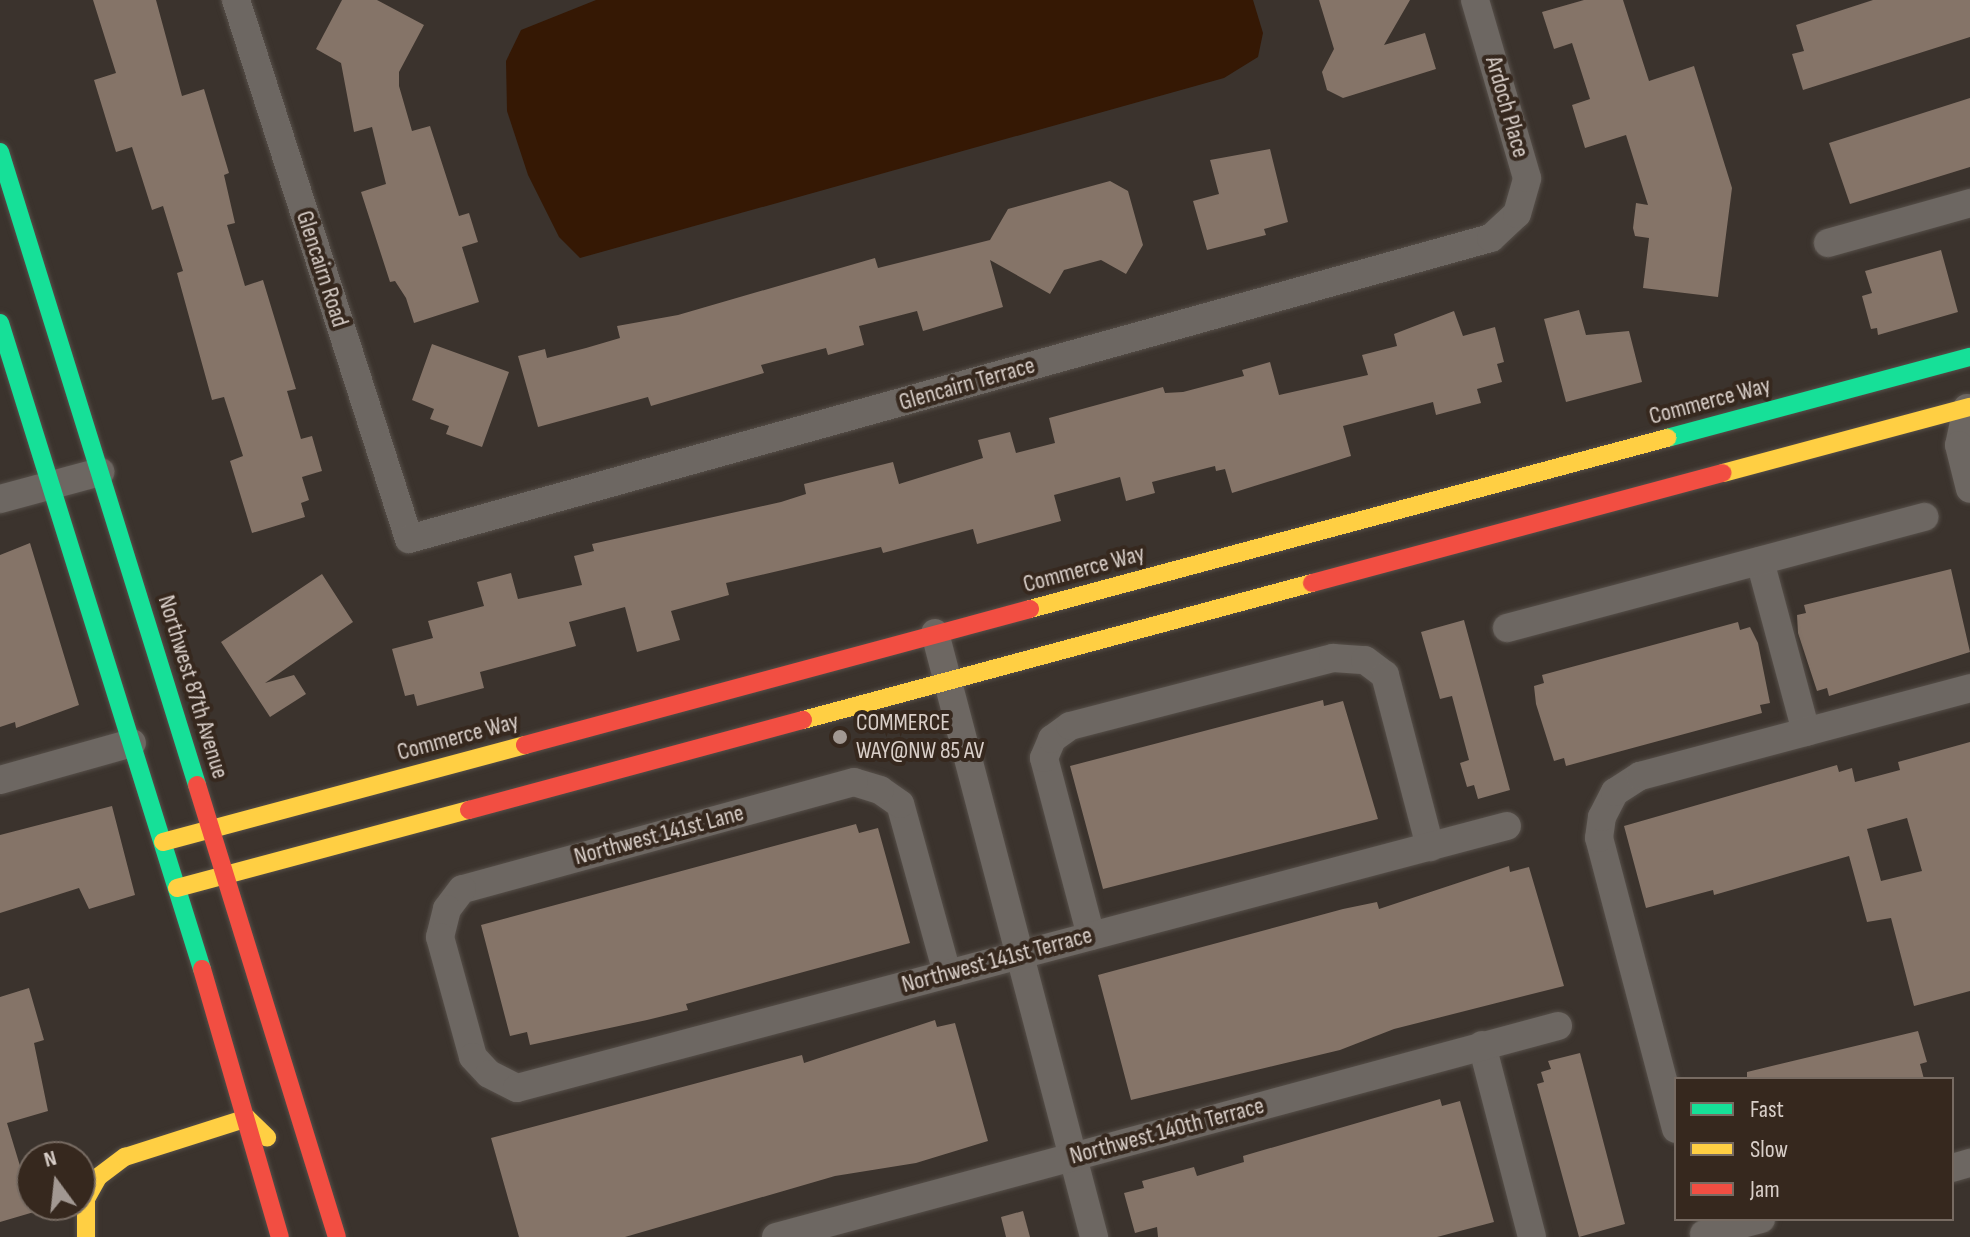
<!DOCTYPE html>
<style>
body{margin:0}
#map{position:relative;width:1970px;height:1237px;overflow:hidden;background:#3b332d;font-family:"Sofia Sans Condensed",sans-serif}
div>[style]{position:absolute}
.water>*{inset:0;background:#351804}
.building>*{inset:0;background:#857468}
.roads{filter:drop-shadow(0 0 2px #564f49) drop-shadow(0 0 2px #564f49)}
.street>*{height:28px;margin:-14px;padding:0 14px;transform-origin:14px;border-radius:14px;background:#6d6762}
.fast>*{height:18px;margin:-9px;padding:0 9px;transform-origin:9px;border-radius:9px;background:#16e098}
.slow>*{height:18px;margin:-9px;padding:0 9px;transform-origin:9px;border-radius:9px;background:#ffcf43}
.jam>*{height:18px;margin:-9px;padding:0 9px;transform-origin:9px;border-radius:9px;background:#f24e42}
.dots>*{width:22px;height:22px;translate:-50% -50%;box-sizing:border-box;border:4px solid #36281e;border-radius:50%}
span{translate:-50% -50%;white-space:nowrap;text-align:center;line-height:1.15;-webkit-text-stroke:8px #36281e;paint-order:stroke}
.street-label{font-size:24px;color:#d9cfc9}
.poi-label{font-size:24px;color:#d9cfc9}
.left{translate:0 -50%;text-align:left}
.legend{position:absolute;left:1674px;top:1077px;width:280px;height:144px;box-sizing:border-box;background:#36281e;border:2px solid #776b62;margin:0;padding:10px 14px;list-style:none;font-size:24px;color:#d9cfc9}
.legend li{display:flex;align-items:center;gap:16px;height:40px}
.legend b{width:40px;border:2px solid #776b62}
.north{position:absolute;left:16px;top:1141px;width:80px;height:80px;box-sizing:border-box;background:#36281e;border:2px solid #776b62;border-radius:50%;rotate:345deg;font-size:22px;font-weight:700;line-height:32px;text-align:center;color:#d9cfc9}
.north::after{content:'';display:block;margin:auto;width:28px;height:36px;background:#a29892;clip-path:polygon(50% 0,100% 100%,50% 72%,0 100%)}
</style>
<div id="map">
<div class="water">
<div style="clip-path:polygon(596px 0,1253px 0,1263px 33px,1258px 57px,1224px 78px,580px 258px,559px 237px,528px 175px,507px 111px,506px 61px,521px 30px)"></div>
</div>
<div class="building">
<div style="clip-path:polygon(93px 0,156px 0,182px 96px,204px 89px,229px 173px,224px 175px,235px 223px,227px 225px,245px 286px,263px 280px,296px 389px,287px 391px,301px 439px,312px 436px,322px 471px,302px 477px,309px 500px,301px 503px,305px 517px,252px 533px,230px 461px,243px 456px,224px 397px,212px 400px,177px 273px,183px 271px,163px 206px,152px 210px,132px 147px,116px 152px,94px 80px,116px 73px)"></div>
<div style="clip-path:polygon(342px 0,377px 0,424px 25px,399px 72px,399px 86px,412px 131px,430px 126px,459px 216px,469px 213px,478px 242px,462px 247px,479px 302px,414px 323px,406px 298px,395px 281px,390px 282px,361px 192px,386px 184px,372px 127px,354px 132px,341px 63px,316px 49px)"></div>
<div style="clip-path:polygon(1319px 0,1410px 0,1384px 45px,1425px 33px,1436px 69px,1343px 98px,1327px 90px,1322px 72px,1334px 49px)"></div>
<div style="clip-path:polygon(1584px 0,1623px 0,1649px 81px,1694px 66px,1732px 188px,1718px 297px,1643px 288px,1649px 238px,1635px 236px,1633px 228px,1636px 203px,1648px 205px,1626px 135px,1585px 148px,1572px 105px,1590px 99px,1572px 43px,1554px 49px,1542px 12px)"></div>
<div style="clip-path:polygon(1873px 0,1970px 0,1970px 37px,1803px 90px,1792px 54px,1804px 51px,1796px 25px)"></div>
<div style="clip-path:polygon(1970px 98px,1970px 167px,1850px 204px,1829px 143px)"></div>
<div style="clip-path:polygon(1270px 149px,1288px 222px,1264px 229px,1266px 235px,1207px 250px,1193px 201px,1219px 194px,1210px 160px)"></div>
<div style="clip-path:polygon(1110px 181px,1128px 191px,1143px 245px,1126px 274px,1101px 260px,1064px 270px,1050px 294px,990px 260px,1003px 307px,923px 331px,917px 311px,859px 326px,864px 345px,828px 355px,826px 348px,761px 365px,764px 373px,651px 406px,648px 397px,538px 427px,518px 356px,545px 349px,547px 358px,586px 348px,620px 338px,617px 326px,678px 315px,875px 258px,878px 268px,990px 240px,1008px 209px)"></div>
<div style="clip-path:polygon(1941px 250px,1958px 312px,1878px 335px,1877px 328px,1871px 329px,1862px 296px,1872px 293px,1865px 271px)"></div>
<div style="clip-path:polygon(1579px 310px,1586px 335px,1629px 331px,1642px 382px,1566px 402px,1544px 319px)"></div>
<div style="clip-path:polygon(1454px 311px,1463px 336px,1495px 327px,1504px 362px,1497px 364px,1502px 382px,1477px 389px,1481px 403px,1436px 415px,1433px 402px,1343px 426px,1351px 456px,1232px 493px,1225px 469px,1216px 471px,1215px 466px,1152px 482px,1155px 493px,1126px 501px,1120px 477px,1054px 495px,1061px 521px,977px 544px,973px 529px,883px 553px,881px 547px,726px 583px,729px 595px,671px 611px,680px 640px,637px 652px,625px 607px,569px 622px,576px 646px,480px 672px,484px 688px,417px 706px,414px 694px,405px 696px,392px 649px,433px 638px,428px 621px,484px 606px,477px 582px,511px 573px,518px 599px,582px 585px,574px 556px,594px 551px,592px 544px,781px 502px,806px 494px,804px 484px,893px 462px,899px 484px,983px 458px,978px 440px,1010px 432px,1016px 453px,1055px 443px,1049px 418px,1163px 387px,1165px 393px,1183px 392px,1244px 376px,1242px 370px,1270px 362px,1279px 395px,1368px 375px,1362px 355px,1397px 346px,1394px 334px)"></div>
<div style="clip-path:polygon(432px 344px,509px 372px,482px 447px,446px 434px,449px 426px,430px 419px,434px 409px,412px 400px)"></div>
<div style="clip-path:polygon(30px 543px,79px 705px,16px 728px,15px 722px,0 727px,0 555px)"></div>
<div style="clip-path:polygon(1951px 569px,1970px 652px,1829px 696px,1827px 688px,1817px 691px,1798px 633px,1797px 615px,1806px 613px,1804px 605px)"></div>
<div style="clip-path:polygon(322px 574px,353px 622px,265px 683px,294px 675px,306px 694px,270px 717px,221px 642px)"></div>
<div style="clip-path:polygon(1464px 620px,1510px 790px,1478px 799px,1474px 785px,1467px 787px,1460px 763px,1469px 760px,1452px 696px,1440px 699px,1421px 632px)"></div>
<div style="clip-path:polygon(1738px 622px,1740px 630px,1750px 627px,1758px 643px,1770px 703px,1760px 705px,1762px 713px,1566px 766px,1564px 758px,1554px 761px,1536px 704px,1534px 686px,1544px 683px,1542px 675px)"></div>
<div style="clip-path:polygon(1323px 700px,1324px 706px,1343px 701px,1378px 819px,1103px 889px,1070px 766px)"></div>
<div style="clip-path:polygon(evenodd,1970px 742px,1970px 991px,1914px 1006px,1891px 918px,1867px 922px,1849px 856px,1714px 895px,1713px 890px,1646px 908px,1624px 826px,1837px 765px,1839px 772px,1852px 768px,1855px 782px,1900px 770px,1898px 762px,1970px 742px,1907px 818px,1922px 871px,1881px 881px,1867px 829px,1907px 818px)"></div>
<div style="clip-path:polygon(112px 806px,135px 895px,89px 909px,79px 888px,0 913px,0 835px)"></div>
<div style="clip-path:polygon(856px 824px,859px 833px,878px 828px,910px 943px,686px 1004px,688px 1010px,647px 1020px,530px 1045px,527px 1032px,510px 1036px,481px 925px)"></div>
<div style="clip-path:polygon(1509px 866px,1510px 872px,1529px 867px,1564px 986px,1394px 1029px,1340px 1050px,1131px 1100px,1098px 975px,1343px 909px,1377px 902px,1379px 909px)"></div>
<div style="clip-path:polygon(29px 988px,44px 1040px,34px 1043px,48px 1111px,7px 1123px,34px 1212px,0 1222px,0 997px)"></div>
<div style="clip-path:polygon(935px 1020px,937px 1027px,955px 1023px,988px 1141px,916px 1163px,835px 1176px,625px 1237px,519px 1237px,491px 1138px,802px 1055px,804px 1063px)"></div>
<div style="clip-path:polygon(1918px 1031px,1927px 1062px,1920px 1064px,1924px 1079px,1747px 1079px,1747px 1072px)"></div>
<div style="clip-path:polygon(1580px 1053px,1625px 1224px,1579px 1237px,1537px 1084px,1544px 1082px,1541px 1072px,1551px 1069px,1548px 1061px)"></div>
<div style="clip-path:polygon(1440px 1099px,1442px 1106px,1460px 1101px,1494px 1222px,1437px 1237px,1158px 1237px,1157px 1227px,1135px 1233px,1124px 1193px,1144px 1188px,1142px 1181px,1194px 1167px,1197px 1176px,1244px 1162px,1243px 1156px)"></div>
<div style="clip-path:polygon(1023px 1211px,1030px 1237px,1006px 1237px,1001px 1217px)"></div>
</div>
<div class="roads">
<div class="street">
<div style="left:236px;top:0;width:566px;rotate:72.21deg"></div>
<div style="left:409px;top:539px;width:1123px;rotate:-15.55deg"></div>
<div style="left:1491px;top:238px;width:35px;rotate:-43deg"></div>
<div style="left:1517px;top:214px;width:37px;rotate:-74deg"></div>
<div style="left:1527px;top:178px;width:185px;rotate:-106.3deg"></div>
<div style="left:1828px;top:243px;width:148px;rotate:-15.7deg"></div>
<div style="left:1967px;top:408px;width:38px;rotate:102deg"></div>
<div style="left:1959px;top:445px;width:45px;rotate:76deg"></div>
<div style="left:0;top:499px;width:104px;rotate:-15.1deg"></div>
<div style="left:1760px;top:561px;width:177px;rotate:74.9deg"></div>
<div style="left:1507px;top:628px;width:432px;rotate:-14.9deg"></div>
<div style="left:935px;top:633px;width:625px;rotate:75.25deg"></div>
<div style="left:0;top:780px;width:137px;rotate:-15.7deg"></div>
<div style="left:1091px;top:936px;width:184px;rotate:-104.8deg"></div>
<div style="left:1044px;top:758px;width:21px;rotate:-67deg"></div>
<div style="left:1052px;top:739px;width:22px;rotate:-36deg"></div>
<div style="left:1070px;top:726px;width:272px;rotate:-14.5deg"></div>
<div style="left:1333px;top:658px;width:32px;rotate:4deg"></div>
<div style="left:1365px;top:660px;width:25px;rotate:37deg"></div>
<div style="left:1385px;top:675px;width:178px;rotate:75.3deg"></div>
<div style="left:947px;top:973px;width:175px;rotate:-105.5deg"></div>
<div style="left:900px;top:804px;width:24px;rotate:-145deg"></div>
<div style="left:880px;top:790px;width:27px;rotate:-163deg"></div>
<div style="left:854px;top:782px;width:406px;rotate:164.7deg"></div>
<div style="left:462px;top:889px;width:25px;rotate:127deg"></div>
<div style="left:447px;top:909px;width:29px;rotate:104deg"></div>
<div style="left:440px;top:937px;width:124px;rotate:74.6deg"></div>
<div style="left:473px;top:1057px;width:23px;rotate:47deg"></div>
<div style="left:489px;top:1074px;width:31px;rotate:27deg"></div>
<div style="left:517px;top:1088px;width:1024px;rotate:-14.82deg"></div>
<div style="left:1482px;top:1045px;width:198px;rotate:75.4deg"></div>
<div style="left:1676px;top:1129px;width:301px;rotate:-104.8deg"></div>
<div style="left:1599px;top:838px;width:21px;rotate:-82deg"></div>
<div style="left:1602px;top:817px;width:28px;rotate:-63deg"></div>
<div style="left:1615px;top:792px;width:30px;rotate:-33deg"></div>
<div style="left:1640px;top:776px;width:342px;rotate:-14.9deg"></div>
<div style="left:1952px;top:1168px;width:19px;rotate:-16deg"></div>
<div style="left:1704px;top:1234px;width:59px;rotate:-14.7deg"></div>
<div style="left:776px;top:1237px;width:810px;rotate:-15.1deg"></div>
</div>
<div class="fast">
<div style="left:0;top:152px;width:663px;rotate:72.71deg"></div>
<div style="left:0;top:323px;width:677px;rotate:72.64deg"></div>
<div style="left:1667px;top:438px;width:314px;rotate:-15deg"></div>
</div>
<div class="slow">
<div style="left:1723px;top:473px;width:256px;rotate:-15deg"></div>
<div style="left:1030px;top:609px;width:660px;rotate:-15.03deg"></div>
<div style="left:803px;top:720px;width:527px;rotate:-15.06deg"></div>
<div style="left:163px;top:842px;width:375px;rotate:-15deg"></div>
<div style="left:177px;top:888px;width:302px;rotate:-15deg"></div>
<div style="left:86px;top:1237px;width:38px;rotate:-90deg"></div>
<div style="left:86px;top:1199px;width:25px;rotate:-61deg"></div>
<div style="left:98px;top:1177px;width:34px;rotate:-37deg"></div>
<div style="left:125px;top:1157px;width:128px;rotate:-17.7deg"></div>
<div style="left:247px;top:1118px;width:28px;rotate:44deg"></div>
</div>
<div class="jam">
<div style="left:1312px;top:583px;width:425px;rotate:-15deg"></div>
<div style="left:525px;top:745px;width:523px;rotate:-15.07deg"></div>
<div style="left:197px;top:785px;width:473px;rotate:72.8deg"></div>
<div style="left:469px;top:810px;width:346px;rotate:-15.1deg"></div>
<div style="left:202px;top:969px;width:279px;rotate:73.8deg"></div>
</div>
</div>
<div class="dots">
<div style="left:840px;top:737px;background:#a29892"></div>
</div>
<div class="street-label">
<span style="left:1507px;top:107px;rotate:74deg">Ardoch Place</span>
<span style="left:322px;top:269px;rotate:72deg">Glencairn Road</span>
<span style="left:967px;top:384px;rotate:-16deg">Glencairn Terrace</span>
<span style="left:1710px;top:401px;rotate:-15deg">Commerce Way</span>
<span style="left:1084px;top:569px;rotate:-15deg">Commerce Way</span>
<span style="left:193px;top:687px;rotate:73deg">Northwest 87th Avenue</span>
<span style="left:458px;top:737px;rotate:-15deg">Commerce Way</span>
<span style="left:659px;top:835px;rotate:-15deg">Northwest 141st Lane</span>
<span style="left:997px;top:960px;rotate:-15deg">Northwest 141st Terrace</span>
<span style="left:1167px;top:1131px;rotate:-15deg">Northwest 140th Terrace</span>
</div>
<div class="poi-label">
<span class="left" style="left:856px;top:737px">COMMERCE<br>WAY@NW 85 AV</span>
</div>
<ul class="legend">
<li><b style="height:10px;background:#16e098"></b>Fast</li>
<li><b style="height:10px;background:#ffcf43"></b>Slow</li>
<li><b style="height:10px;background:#f24e42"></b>Jam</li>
</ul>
<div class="north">N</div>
</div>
